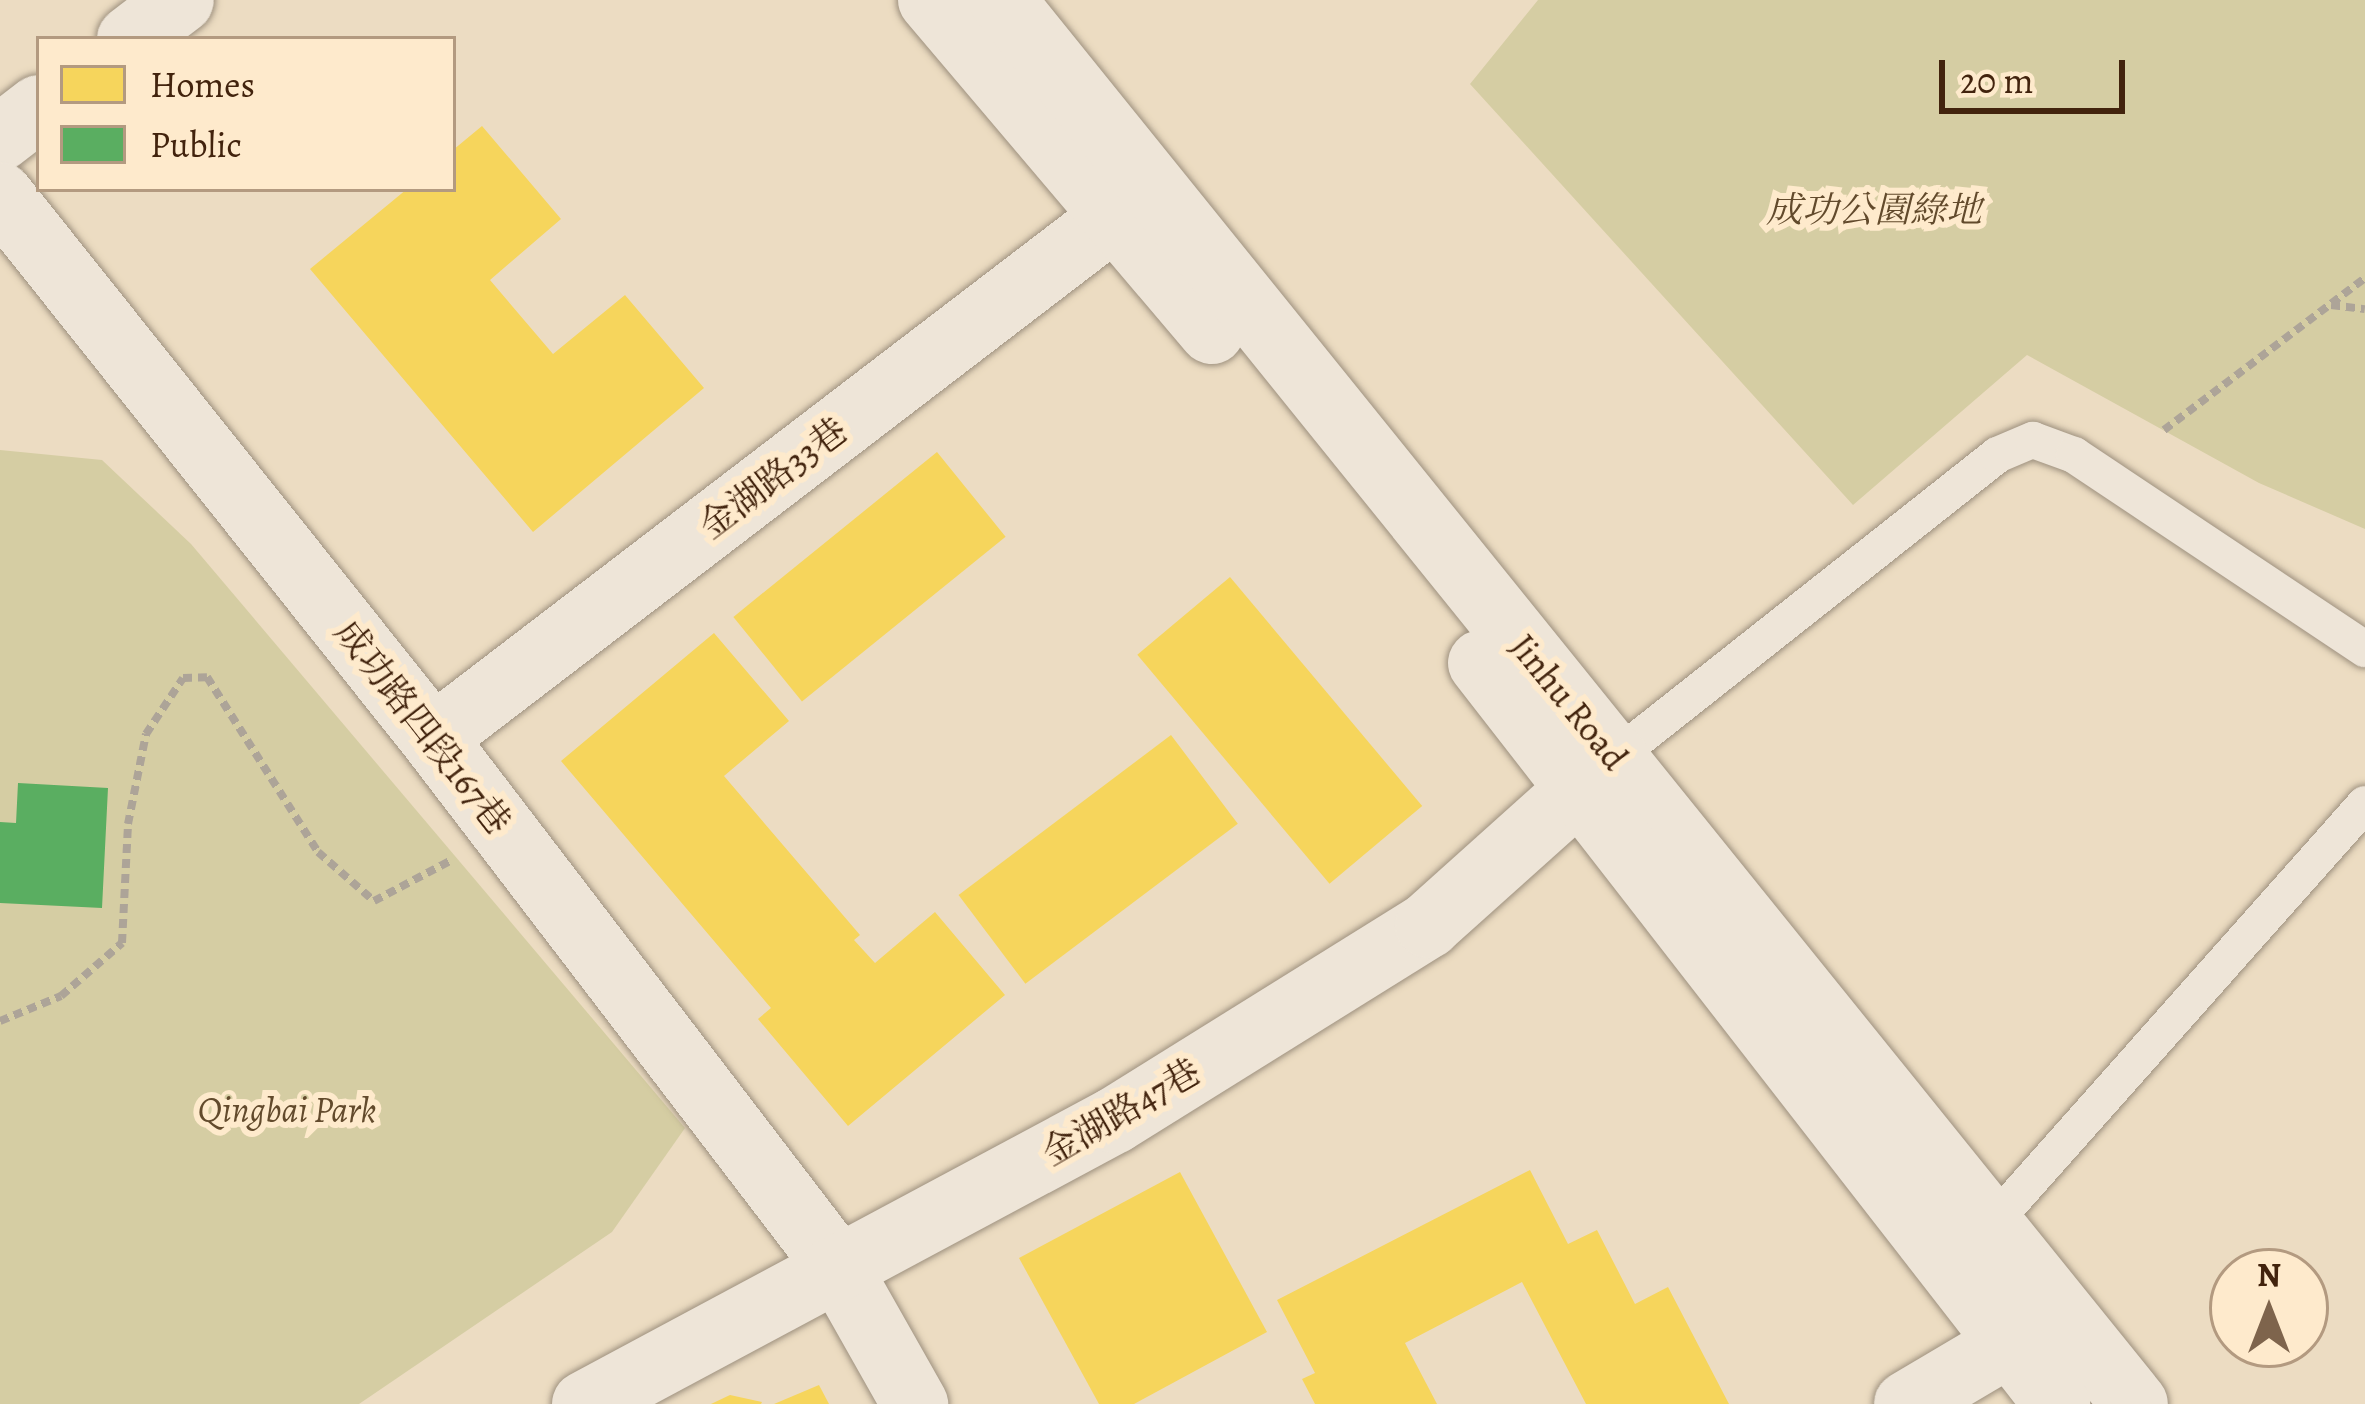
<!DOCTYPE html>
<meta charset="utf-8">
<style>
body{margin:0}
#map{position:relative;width:2365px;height:1404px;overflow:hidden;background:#ecdcc2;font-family:Alegreya,"Noto Serif TC",serif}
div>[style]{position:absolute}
.green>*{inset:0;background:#d5cda3}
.homes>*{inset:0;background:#f6d55c;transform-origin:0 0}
.public>*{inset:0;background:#5aae61}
.path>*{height:8px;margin-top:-4px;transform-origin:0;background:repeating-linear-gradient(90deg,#ada498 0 9px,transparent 0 15px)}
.roads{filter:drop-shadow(0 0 3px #9e917f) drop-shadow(0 0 3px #9e917f)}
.lane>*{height:36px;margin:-18px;padding:0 18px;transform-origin:18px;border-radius:18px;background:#eee5d8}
.street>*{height:66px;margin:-33px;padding:0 33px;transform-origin:33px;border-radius:33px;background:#eee5d8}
.secondary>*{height:66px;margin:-33px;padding:0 33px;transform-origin:33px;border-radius:33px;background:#eee5d8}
span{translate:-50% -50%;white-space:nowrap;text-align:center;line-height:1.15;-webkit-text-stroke:12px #feeacc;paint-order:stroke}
.park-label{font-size:36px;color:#624a2c;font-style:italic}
.street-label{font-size:36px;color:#42230d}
.legend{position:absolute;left:36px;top:36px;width:420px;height:156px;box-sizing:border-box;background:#feeacc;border:3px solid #b39a80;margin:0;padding:15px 21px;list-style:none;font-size:36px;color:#42230d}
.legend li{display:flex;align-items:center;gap:24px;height:60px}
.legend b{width:60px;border:3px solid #b39a80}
.north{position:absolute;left:2209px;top:1248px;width:120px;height:120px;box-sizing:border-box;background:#feeacc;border:3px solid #b39a80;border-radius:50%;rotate:0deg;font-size:33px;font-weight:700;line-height:48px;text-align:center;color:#42230d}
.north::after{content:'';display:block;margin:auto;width:42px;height:54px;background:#7e644c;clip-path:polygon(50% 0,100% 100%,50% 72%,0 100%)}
.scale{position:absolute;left:1939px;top:60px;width:186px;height:54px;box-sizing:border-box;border:6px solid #42230d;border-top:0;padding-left:15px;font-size:36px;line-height:42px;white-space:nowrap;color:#42230d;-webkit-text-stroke:9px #feeacc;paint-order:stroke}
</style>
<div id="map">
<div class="green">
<div style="clip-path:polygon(1538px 0,2365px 0,2365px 529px,2259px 483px,2027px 355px,1853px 505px,1470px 84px)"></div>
<div style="clip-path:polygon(0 450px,102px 460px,191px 544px,685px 1128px,612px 1232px,359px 1404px,0 1404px)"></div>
</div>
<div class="homes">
<div style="clip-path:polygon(482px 126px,561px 219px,490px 280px,553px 354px,625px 295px,704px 388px,533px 532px,310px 269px,407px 189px,453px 189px,453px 150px)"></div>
<div style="left:937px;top:452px;width:109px;height:262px;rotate:51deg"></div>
<div style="left:1230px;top:577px;width:299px;height:121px;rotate:50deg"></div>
<div style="clip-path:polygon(714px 633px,789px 721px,724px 776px,860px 935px,854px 940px,875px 963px,935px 912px,1005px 995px,848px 1126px,758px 1019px,771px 1008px,561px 761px)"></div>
<div style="left:1171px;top:735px;width:111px;height:266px;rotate:53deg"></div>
<div style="clip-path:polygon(1530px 1170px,1568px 1244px,1597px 1230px,1635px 1304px,1668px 1287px,1729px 1404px,1586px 1404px,1522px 1282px,1405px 1343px,1437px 1404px,1315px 1404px,1302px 1379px,1315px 1373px,1277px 1300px)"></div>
<div style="clip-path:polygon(1180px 1172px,1267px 1332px,1134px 1404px,1099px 1404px,1019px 1258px)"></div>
<div style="clip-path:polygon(819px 1385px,829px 1404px,774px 1404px)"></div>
<div style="clip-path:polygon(730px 1395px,762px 1402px,761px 1404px,711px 1404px)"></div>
</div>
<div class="public">
<div style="clip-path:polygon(18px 783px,108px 788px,102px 908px,0 903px,0 822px,16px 823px)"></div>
</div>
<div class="path">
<div style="left:2331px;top:305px;width:34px;rotate:7deg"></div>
<div style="left:2164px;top:430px;width:252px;rotate:-37.1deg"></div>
<div style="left:0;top:1021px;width:66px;rotate:-22.3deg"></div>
<div style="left:61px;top:996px;width:81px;rotate:-41deg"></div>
<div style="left:122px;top:943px;width:119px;rotate:-87.1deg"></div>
<div style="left:128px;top:824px;width:92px;rotate:-78.7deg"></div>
<div style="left:146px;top:734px;width:67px;rotate:-56.5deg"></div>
<div style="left:183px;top:678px;width:24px;rotate:-2deg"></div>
<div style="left:207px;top:677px;width:207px;rotate:57.6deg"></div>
<div style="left:318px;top:852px;width:74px;rotate:41.2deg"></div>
<div style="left:374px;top:901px;width:86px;rotate:-27.8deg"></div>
</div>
<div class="roads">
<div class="lane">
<div style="left:1615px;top:757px;width:487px;rotate:-38.3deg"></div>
<div style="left:1997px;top:455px;width:39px;rotate:-23deg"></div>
<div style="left:2033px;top:440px;width:44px;rotate:20.1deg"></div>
<div style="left:2074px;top:455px;width:350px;rotate:33.7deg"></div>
<div style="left:1991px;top:1225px;width:563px;rotate:-48.38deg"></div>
</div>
<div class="street">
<div style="left:130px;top:39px;width:64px;rotate:-37.4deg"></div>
<div style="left:0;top:138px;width:49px;rotate:-37.6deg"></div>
<div style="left:0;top:195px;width:695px;rotate:51.43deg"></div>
<div style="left:433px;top:738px;width:665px;rotate:52.58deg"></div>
<div style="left:837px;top:1266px;width:159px;rotate:60.5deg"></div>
<div style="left:433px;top:738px;width:856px;rotate:-37.41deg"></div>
<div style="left:585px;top:1404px;width:601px;rotate:-28.18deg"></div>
<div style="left:1115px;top:1120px;width:369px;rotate:-31.9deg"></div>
<div style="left:1428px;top:925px;width:251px;rotate:-41.9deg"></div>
<div style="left:1907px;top:1404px;width:177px;rotate:-30.6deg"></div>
</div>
<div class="secondary">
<div style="left:931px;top:0;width:434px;rotate:49.7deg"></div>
<div style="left:1002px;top:0;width:1804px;rotate:51.1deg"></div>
<div style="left:1481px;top:663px;width:939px;rotate:52.14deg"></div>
</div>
</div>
<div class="park-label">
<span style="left:1874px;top:210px">成功公園綠地</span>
<span style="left:287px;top:1110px">Qingbai Park</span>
</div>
<div class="street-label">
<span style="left:773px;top:478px;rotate:-37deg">金湖路33巷</span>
<span style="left:1569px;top:702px;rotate:51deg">Jinhu Road</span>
<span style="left:423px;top:727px;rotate:52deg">成功路四段167巷</span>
<span style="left:1121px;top:1112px;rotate:-30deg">金湖路47巷</span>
</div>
<ul class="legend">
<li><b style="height:33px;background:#f6d55c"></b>Homes</li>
<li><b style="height:33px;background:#5aae61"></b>Public</li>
</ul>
<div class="north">N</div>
<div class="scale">20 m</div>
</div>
